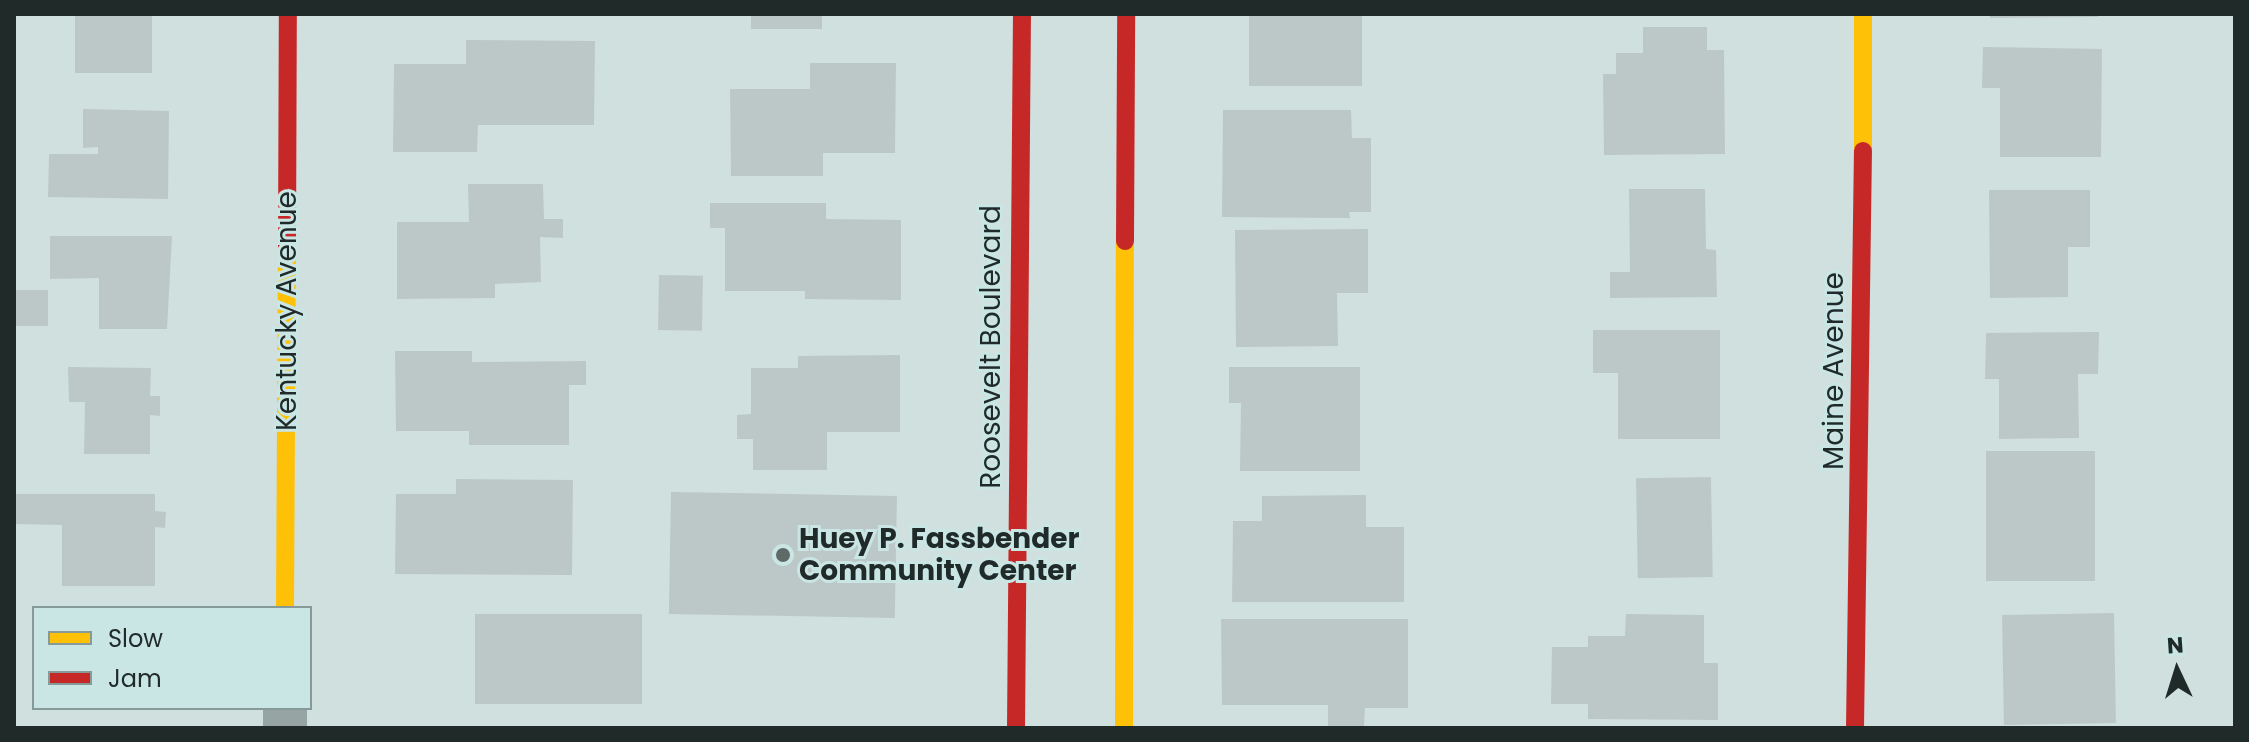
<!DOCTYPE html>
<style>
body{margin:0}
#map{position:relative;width:2249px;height:742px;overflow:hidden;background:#d0e0de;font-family:Poppins,sans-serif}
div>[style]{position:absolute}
.building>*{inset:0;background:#bcc8c7;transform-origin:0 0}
.street>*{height:44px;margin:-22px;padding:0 22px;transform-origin:22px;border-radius:22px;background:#96a4a3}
.slow>*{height:18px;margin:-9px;padding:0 9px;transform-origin:9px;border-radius:9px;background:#ffc107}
.jam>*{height:18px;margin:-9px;padding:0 9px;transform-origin:9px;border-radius:9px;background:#c62828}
.dots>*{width:22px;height:22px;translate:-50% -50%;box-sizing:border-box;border:4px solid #cae6e4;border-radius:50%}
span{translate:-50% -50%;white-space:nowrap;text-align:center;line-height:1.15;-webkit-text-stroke:6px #cae6e4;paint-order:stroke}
.street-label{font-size:28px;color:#1f2a29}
.poi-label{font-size:28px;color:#1f2a29;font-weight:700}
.left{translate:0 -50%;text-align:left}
.frame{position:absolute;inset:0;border:16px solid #1f2a29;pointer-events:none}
.legend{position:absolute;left:32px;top:606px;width:280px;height:104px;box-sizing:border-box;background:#cae6e4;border:2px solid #869b99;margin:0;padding:10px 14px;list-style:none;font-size:24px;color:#1f2a29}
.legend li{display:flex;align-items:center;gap:16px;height:40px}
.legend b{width:40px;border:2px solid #869b99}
.north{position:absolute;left:2137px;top:630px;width:80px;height:80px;-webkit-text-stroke:6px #cae6e4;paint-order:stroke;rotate:356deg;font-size:22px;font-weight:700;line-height:32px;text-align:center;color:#1f2a29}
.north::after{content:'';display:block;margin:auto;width:28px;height:36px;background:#1f2a29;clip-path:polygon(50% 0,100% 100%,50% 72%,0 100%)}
</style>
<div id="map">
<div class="building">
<div style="left:75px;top:14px;width:77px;height:59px"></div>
<div style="left:751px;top:14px;width:71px;height:15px"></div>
<div style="left:1249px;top:14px;width:113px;height:72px"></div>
<div style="clip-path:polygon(1990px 14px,2098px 14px,2098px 17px,1990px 18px)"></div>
<div style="clip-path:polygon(1643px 27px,1707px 27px,1707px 50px,1724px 50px,1725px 154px,1604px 155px,1603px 74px,1616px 74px,1616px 53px,1643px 53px)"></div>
<div style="clip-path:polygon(466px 40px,595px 41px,594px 125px,478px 125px,477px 152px,393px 152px,394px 64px,466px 64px)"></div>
<div style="clip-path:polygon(1983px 47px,2102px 49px,2101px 157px,2000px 157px,2000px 88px,1982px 88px)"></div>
<div style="clip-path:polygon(810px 63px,896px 63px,895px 153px,823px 153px,823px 176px,731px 176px,730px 89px,810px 89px)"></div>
<div style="clip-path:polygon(83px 109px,169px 111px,168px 199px,48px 197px,49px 154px,98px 154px,98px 147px,83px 148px)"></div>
<div style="clip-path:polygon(1223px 110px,1351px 110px,1352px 138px,1371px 138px,1371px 212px,1349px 212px,1350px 218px,1222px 217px)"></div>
<div style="clip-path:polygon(468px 184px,543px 184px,544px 219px,563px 219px,563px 238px,540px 237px,541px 282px,495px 284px,495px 298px,397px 299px,397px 222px,469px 222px)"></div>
<div style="clip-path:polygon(1629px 189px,1705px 189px,1706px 249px,1716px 250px,1717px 297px,1610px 298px,1610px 272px,1630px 272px)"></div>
<div style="clip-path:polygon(1989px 190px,2090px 190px,2090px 247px,2068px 247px,2068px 297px,1990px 298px)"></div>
<div style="clip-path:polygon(710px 203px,826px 203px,826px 219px,901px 220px,901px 300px,805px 299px,805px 291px,725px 291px,725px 228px,710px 228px)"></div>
<div style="clip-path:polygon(1368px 229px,1368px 293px,1337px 293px,1338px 346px,1236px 347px,1235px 230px)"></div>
<div style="clip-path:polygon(50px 236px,172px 236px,167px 329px,99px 329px,99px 278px,50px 279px)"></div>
<div style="left:659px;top:275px;width:44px;height:55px;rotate:1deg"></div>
<div style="left:14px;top:290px;width:34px;height:36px"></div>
<div style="clip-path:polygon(1593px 330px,1720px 330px,1720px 439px,1618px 439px,1618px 373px,1593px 373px)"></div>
<div style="clip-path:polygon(2099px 332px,2098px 374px,2078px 374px,2079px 438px,1999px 439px,1999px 379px,1985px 379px,1986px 333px)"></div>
<div style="clip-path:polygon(395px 351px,472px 351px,472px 362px,586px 361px,586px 385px,569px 385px,569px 445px,469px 445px,469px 431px,396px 431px)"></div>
<div style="clip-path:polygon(900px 355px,900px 432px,827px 432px,827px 470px,753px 470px,753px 439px,737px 439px,737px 415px,751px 414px,751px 368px,798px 368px,798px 356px)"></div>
<div style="clip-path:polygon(68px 367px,151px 368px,150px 396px,160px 396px,160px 416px,150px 415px,150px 454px,84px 454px,85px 402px,69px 402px)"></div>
<div style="clip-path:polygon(1229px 367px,1360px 367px,1360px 471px,1240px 471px,1241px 403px,1229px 403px)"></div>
<div style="left:1986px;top:451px;width:109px;height:130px"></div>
<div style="left:1711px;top:477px;width:100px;height:75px;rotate:89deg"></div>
<div style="clip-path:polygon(456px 479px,573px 480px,572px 575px,395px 574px,396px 494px,456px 494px)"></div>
<div style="left:671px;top:492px;width:226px;height:122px;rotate:1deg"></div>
<div style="clip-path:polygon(14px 494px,155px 494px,155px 511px,166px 512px,165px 528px,155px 527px,155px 586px,62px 586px,62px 525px,14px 524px)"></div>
<div style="clip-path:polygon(1366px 495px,1366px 527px,1404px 527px,1404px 602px,1232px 602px,1233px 521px,1262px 521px,1262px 496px)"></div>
<div style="left:2114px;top:613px;width:110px;height:112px;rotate:89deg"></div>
<div style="left:642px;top:614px;width:90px;height:167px;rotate:90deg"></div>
<div style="clip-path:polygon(1626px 614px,1704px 615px,1704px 663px,1718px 663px,1718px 720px,1588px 719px,1588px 704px,1551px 704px,1552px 647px,1588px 647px,1588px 636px,1625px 636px)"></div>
<div style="clip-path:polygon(1221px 619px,1408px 619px,1408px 708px,1365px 708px,1364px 728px,1328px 728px,1328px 705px,1222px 705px)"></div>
</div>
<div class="street">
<div style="left:285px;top:728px;width:20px;rotate:-90deg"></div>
</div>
<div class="slow">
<div style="left:1863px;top:14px;width:137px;rotate:90deg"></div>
<div style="left:285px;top:608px;width:358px;rotate:-89.7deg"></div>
<div style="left:1124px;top:728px;width:487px;rotate:-89.9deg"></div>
</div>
<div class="jam">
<div style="left:1125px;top:241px;width:227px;rotate:-89.7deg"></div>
<div style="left:287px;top:250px;width:236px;rotate:-89.8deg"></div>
<div style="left:1016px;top:728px;width:714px;rotate:-89.52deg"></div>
<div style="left:1855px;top:728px;width:577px;rotate:-89.21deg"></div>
</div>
<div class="dots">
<div style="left:783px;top:555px;background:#5d6a68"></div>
</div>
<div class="street-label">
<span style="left:287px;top:311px;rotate:-90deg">Kentucky Avenue</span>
<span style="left:991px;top:347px;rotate:-90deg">Roosevelt Boulevard</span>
<span style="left:1834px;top:371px;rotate:-90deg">Maine Avenue</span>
</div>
<div class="poi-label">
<span class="left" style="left:799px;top:555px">Huey P. Fassbender<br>Community Center</span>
</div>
<div class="frame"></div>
<ul class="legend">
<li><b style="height:10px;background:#ffc107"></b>Slow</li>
<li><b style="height:10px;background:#c62828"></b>Jam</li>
</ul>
<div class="north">N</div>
</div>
